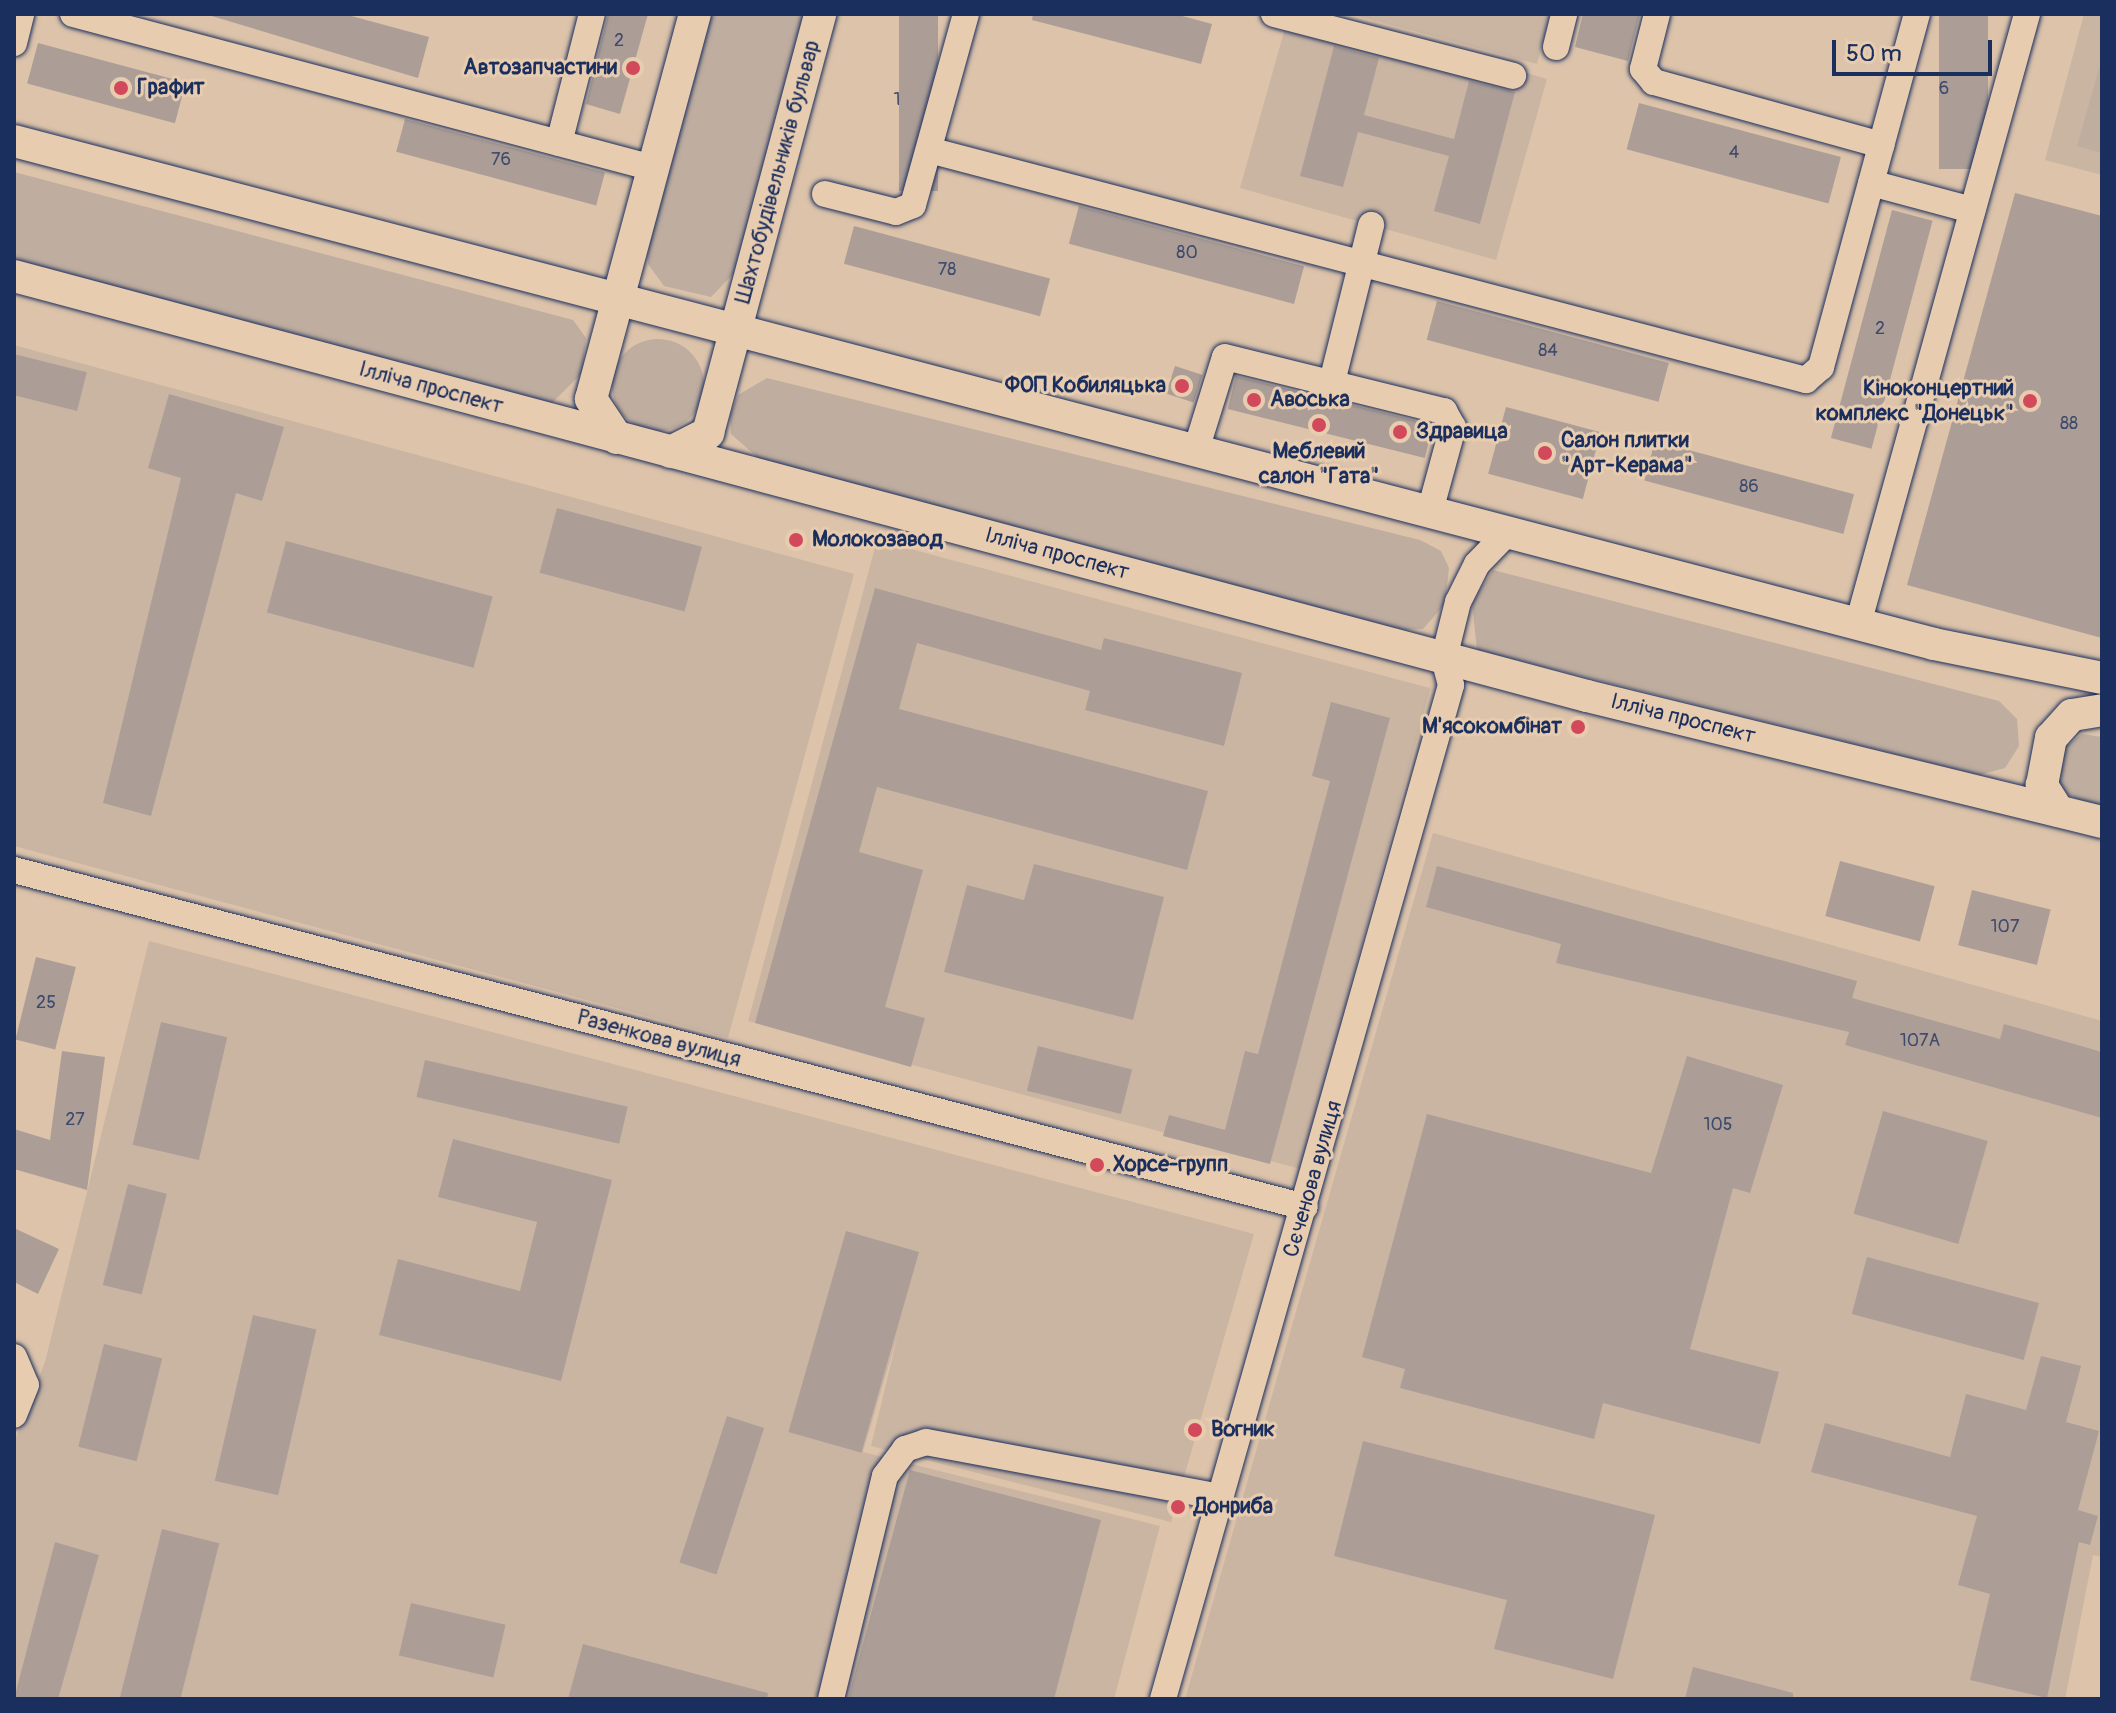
<!DOCTYPE html>
<meta charset="utf-8">
<style>
body{margin:0}
#map{position:relative;width:2116px;height:1713px;overflow:hidden;background:#dcc3aa;font-family:Pangolin,sans-serif}
div>[style]{position:absolute}
.built>*{inset:0;background:#cab5a3;transform-origin:0 0}
.green>*{inset:0;background:#bfad9f}
.round{border-radius:50%}
.building>*{inset:0;background:#ac9e97;transform-origin:0 0}
.roads{filter:drop-shadow(0 0 2px #1b2f5e) drop-shadow(0 0 2px #1b2f5e)}
.minor>*{height:26px;margin:-13px;padding:0 13px;transform-origin:13px;border-radius:13px;background:#e8ccaf}
.major>*{height:32px;margin:-16px;padding:0 16px;transform-origin:16px;border-radius:16px;background:#e8ccaf}
.dots>*{width:22px;height:22px;translate:-50% -50%;box-sizing:border-box;border:4px solid #e8ccaf;border-radius:50%}
span{translate:-50% -50%;white-space:nowrap;text-align:center;line-height:1.15;-webkit-text-stroke:6px #e8ccaf;paint-order:stroke}
.number-label{font-size:18px;color:#3f4b6c}
.number-label span{-webkit-text-stroke-width:0}
.poi-label{font-size:22px;color:#1b2f5e;font-weight:700}
.right{translate:-100% -50%;text-align:right}
.left{translate:0 -50%;text-align:left}
.street-label{font-size:22px;color:#1b2f5e}
.frame{position:absolute;inset:0;border:16px solid #1b2f5e;pointer-events:none}
.scale{position:absolute;left:1832px;top:40px;width:160px;height:36px;box-sizing:border-box;border:4px solid #1b2f5e;border-top:0;padding-left:10px;font-size:24px;line-height:28px;white-space:nowrap;color:#1b2f5e;-webkit-text-stroke:6px #e8ccaf;paint-order:stroke}
</style>
<div id="map">
<div class="built">
<div style="clip-path:polygon(1289px 14px,1318px 14px,1547px 79px,1496px 260px,1240px 188px)"></div>
<div style="clip-path:polygon(1350px 14px,1550px 14px,1537px 64px)"></div>
<div style="clip-path:polygon(2084px 14px,2102px 14px,2102px 175px,2045px 160px)"></div>
<div style="clip-path:polygon(14px 345px,854px 574px,728px 1038px,14px 846px)"></div>
<div style="left:877px;top:540px;width:573px;height:498px;rotate:15deg"></div>
<div style="clip-path:polygon(1433px 833px,2102px 1021px,2102px 1557px,2093px 1555px,2065px 1699px,1185px 1699px)"></div>
<div style="clip-path:polygon(149px 941px,1254px 1234px,1171px 1522px,871px 1446px,898px 1334px,863px 1452px,1160px 1526px,1114px 1699px,14px 1699px,14px 1443px,45px 1362px)"></div>
</div>
<div class="green">
<div style="clip-path:polygon(708px 14px,808px 14px,740px 267px,711px 297px,664px 286px,648px 264px,646px 243px)"></div>
<div style="clip-path:polygon(2102px 59px,2102px 153px,2077px 146px)"></div>
<div style="clip-path:polygon(14px 172px,573px 320px,586px 338px,582px 373px,550px 405px,14px 263px)"></div>
<div class="round" style="left:612px;top:339px;width:92px;height:92px"></div>
<div style="clip-path:polygon(767px 378px,1420px 540px,1441px 551px,1449px 568px,1445px 604px,1423px 629px,1403px 630px,765px 464px,731px 434px,730px 415px,738px 395px)"></div>
<div style="clip-path:polygon(1493px 570px,1999px 701px,2017px 719px,2019px 746px,2005px 768px,1979px 775px,1477px 650px,1472px 603px)"></div>
<div style="clip-path:polygon(2082px 734px,2102px 737px,2102px 811px,2057px 789px,2055px 755px)"></div>
</div>
<div class="building">
<div style="clip-path:polygon(205px 14px,344px 14px,429px 37px,418px 78px)"></div>
<div style="clip-path:polygon(608px 14px,648px 14px,620px 114px,586px 104px)"></div>
<div style="left:899px;top:14px;width:39px;height:177px"></div>
<div style="clip-path:polygon(1033px 14px,1175px 14px,1212px 24px,1201px 64px,1032px 20px)"></div>
<div style="clip-path:polygon(1583px 14px,1640px 14px,1628px 61px,1575px 47px)"></div>
<div style="left:1939px;top:14px;width:49px;height:155px"></div>
<div style="left:38px;top:43px;width:153px;height:42px;rotate:15deg"></div>
<div style="clip-path:polygon(1334px 46px,1379px 58px,1364px 115px,1454px 139px,1469px 81px,1515px 92px,1480px 224px,1434px 211px,1449px 156px,1358px 132px,1343px 187px,1300px 176px)"></div>
<div style="left:1639px;top:103px;width:209px;height:48px;rotate:15deg"></div>
<div style="left:405px;top:119px;width:207px;height:34px;rotate:15deg"></div>
<div style="clip-path:polygon(2015px 193px,2102px 216px,2102px 638px,1907px 585px)"></div>
<div style="left:1079px;top:206px;width:233px;height:39px;rotate:15deg"></div>
<div style="left:1892px;top:210px;width:42px;height:236px;rotate:15deg"></div>
<div style="left:854px;top:226px;width:203px;height:39px;rotate:15deg"></div>
<div style="left:1437px;top:301px;width:240px;height:40px;rotate:15deg"></div>
<div style="left:14px;top:354px;width:75px;height:40px;rotate:14deg"></div>
<div style="left:1175px;top:366px;width:29px;height:29px;rotate:18deg"></div>
<div style="left:1236px;top:376px;width:203px;height:34px;rotate:14deg"></div>
<div style="clip-path:polygon(169px 394px,284px 427px,262px 501px,236px 493px,151px 816px,103px 803px,181px 478px,148px 468px)"></div>
<div style="left:1506px;top:407px;width:98px;height:69px;rotate:15deg"></div>
<div style="left:1655px;top:441px;width:206px;height:41px;rotate:15deg"></div>
<div style="left:557px;top:508px;width:150px;height:67px;rotate:15deg"></div>
<div style="left:286px;top:541px;width:214px;height:74px;rotate:15deg"></div>
<div style="clip-path:polygon(875px 588px,1101px 650px,1104px 638px,1242px 673px,1224px 746px,1085px 710px,1090px 691px,917px 643px,899px 709px,1208px 791px,1187px 870px,877px 787px,859px 852px,923px 870px,885px 1007px,925px 1018px,911px 1067px,755px 1023px)"></div>
<div style="clip-path:polygon(1331px 702px,1390px 718px,1270px 1164px,1163px 1136px,1169px 1115px,1225px 1130px,1245px 1051px,1258px 1054px,1330px 781px,1312px 776px)"></div>
<div style="left:1840px;top:861px;width:98px;height:57px;rotate:15deg"></div>
<div style="clip-path:polygon(1034px 864px,1164px 897px,1133px 1020px,944px 972px,967px 885px,1024px 900px)"></div>
<div style="clip-path:polygon(1437px 866px,1857px 981px,1852px 998px,2000px 1039px,2004px 1024px,2102px 1052px,2102px 1118px,1845px 1045px,1849px 1032px,1556px 963px,1561px 944px,1426px 907px)"></div>
<div style="left:1972px;top:890px;width:81px;height:57px;rotate:14deg"></div>
<div style="left:36px;top:957px;width:41px;height:85px;rotate:14deg"></div>
<div style="left:161px;top:1022px;width:68px;height:126px;rotate:13deg"></div>
<div style="left:1038px;top:1046px;width:97px;height:46px;rotate:14deg"></div>
<div style="clip-path:polygon(62px 1051px,105px 1057px,87px 1190px,14px 1169px,14px 1129px,50px 1140px)"></div>
<div style="clip-path:polygon(1687px 1056px,1783px 1085px,1750px 1193px,1733px 1188px,1690px 1349px,1779px 1372px,1760px 1444px,1603px 1403px,1594px 1439px,1400px 1388px,1405px 1369px,1362px 1357px,1427px 1114px,1651px 1173px)"></div>
<div style="left:425px;top:1060px;width:208px;height:38px;rotate:13deg"></div>
<div style="left:1883px;top:1111px;width:109px;height:107px;rotate:16deg"></div>
<div style="clip-path:polygon(453px 1139px,612px 1180px,561px 1381px,379px 1335px,398px 1259px,520px 1291px,537px 1222px,438px 1197px)"></div>
<div style="left:128px;top:1184px;width:40px;height:104px;rotate:14deg"></div>
<div style="clip-path:polygon(14px 1228px,59px 1249px,38px 1294px,14px 1282px)"></div>
<div style="left:846px;top:1231px;width:76px;height:209px;rotate:16deg"></div>
<div style="left:1867px;top:1257px;width:178px;height:59px;rotate:15deg"></div>
<div style="left:253px;top:1315px;width:65px;height:170px;rotate:13deg"></div>
<div style="left:104px;top:1344px;width:60px;height:106px;rotate:14deg"></div>
<div style="clip-path:polygon(2041px 1356px,2081px 1366px,2066px 1422px,2099px 1431px,2078px 1510px,2098px 1516px,2090px 1545px,2079px 1542px,2047px 1698px,1970px 1680px,1990px 1594px,1958px 1585px,1977px 1516px,1811px 1472px,1825px 1423px,1950px 1457px,1966px 1394px,2026px 1410px)"></div>
<div style="left:727px;top:1416px;width:39px;height:154px;rotate:18deg"></div>
<div style="clip-path:polygon(1363px 1441px,1655px 1515px,1613px 1679px,1494px 1649px,1507px 1600px,1334px 1556px)"></div>
<div style="clip-path:polygon(910px 1470px,1101px 1520px,1054px 1699px,848px 1699px)"></div>
<div style="left:162px;top:1529px;width:59px;height:175px;rotate:14deg"></div>
<div style="clip-path:polygon(55px 1542px,99px 1555px,58px 1699px,14px 1699px)"></div>
<div style="left:411px;top:1603px;width:97px;height:54px;rotate:13deg"></div>
<div style="clip-path:polygon(583px 1644px,768px 1693px,767px 1699px,568px 1699px)"></div>
<div style="clip-path:polygon(1693px 1667px,1793px 1693px,1793px 1699px,1685px 1699px)"></div>
</div>
<div class="roads">
<div class="minor">
<div style="left:73px;top:14px;width:600px;rotate:14.87deg"></div>
<div style="left:1274px;top:14px;width:247px;rotate:14.5deg"></div>
<div style="left:1657px;top:14px;width:57px;rotate:104.3deg"></div>
<div style="left:1643px;top:69px;width:17px;rotate:50deg"></div>
<div style="left:1654px;top:82px;width:236px;rotate:15.5deg"></div>
<div style="left:14px;top:43px;width:30px;rotate:-76deg"></div>
<div style="left:1556px;top:47px;width:34px;rotate:-76deg"></div>
<div style="left:559px;top:143px;width:133px;rotate:-75.7deg"></div>
<div style="left:929px;top:150px;width:907px;rotate:14.7deg"></div>
<div style="left:1806px;top:380px;width:20px;rotate:-41deg"></div>
<div style="left:1821px;top:367px;width:366px;rotate:-74.8deg"></div>
<div style="left:1871px;top:183px;width:105px;rotate:15deg"></div>
<div style="left:825px;top:194px;width:73px;rotate:14.2deg"></div>
<div style="left:896px;top:212px;width:18px;rotate:-22deg"></div>
<div style="left:913px;top:205px;width:198px;rotate:-74.5deg"></div>
<div style="left:1332px;top:382px;width:162px;rotate:-76deg"></div>
<div style="left:1196px;top:450px;width:97px;rotate:-72.7deg"></div>
<div style="left:1225px;top:357px;width:226px;rotate:13.9deg"></div>
<div style="left:1444px;top:411px;width:18px;rotate:61deg"></div>
<div style="left:1453px;top:427px;width:87px;rotate:105.3deg"></div>
<div style="left:1858px;top:624px;width:633px;rotate:-74.51deg"></div>
<div style="left:14px;top:870px;width:1334px;rotate:14.63deg"></div>
<div style="left:14px;top:1357px;width:30px;rotate:67deg"></div>
<div style="left:26px;top:1385px;width:32px;rotate:112deg"></div>
<div style="left:831px;top:1699px;width:229px;rotate:-76.4deg"></div>
<div style="left:885px;top:1476px;width:34px;rotate:-53deg"></div>
<div style="left:905px;top:1449px;width:22px;rotate:-18deg"></div>
<div style="left:926px;top:1442px;width:300px;rotate:10.6deg"></div>
<div style="left:1163px;top:1699px;width:1054px;rotate:-74.14deg"></div>
<div style="left:1451px;top:685px;width:28px;rotate:-105deg"></div>
<div style="left:1444px;top:658px;width:58px;rotate:-76deg"></div>
<div style="left:1458px;top:602px;width:42px;rotate:-63.4deg"></div>
<div style="left:1477px;top:564px;width:43px;rotate:-45.9deg"></div>
</div>
<div class="major">
<div style="left:14px;top:141px;width:1985px;rotate:14.68deg"></div>
<div style="left:1934px;top:644px;width:171px;rotate:11.4deg"></div>
<div style="left:14px;top:276px;width:1628px;rotate:14.95deg"></div>
<div style="left:1587px;top:696px;width:530px;rotate:13.75deg"></div>
<div style="left:617px;top:438px;width:47px;rotate:-123.7deg"></div>
<div style="left:591px;top:399px;width:399px;rotate:-74.9deg"></div>
<div style="left:671px;top:452px;width:42px;rotate:-27.2deg"></div>
<div style="left:708px;top:433px;width:434px;rotate:-75deg"></div>
<div style="left:2058px;top:811px;width:31px;rotate:-122deg"></div>
<div style="left:2042px;top:785px;width:48px;rotate:-79.2deg"></div>
<div style="left:2051px;top:738px;width:31px;rotate:-48deg"></div>
<div style="left:2072px;top:715px;width:30px;rotate:-9deg"></div>
</div>
</div>
<div class="dots">
<div style="left:633px;top:68px;background:#d1495b"></div>
<div style="left:121px;top:88px;background:#d1495b"></div>
<div style="left:1182px;top:386px;background:#d1495b"></div>
<div style="left:1254px;top:400px;background:#d1495b"></div>
<div style="left:2030px;top:401px;background:#d1495b"></div>
<div style="left:1319px;top:425px;background:#d1495b"></div>
<div style="left:1400px;top:432px;background:#d1495b"></div>
<div style="left:1545px;top:453px;background:#d1495b"></div>
<div style="left:796px;top:540px;background:#d1495b"></div>
<div style="left:1578px;top:727px;background:#d1495b"></div>
<div style="left:1097px;top:1165px;background:#d1495b"></div>
<div style="left:1195px;top:1430px;background:#d1495b"></div>
<div style="left:1178px;top:1507px;background:#d1495b"></div>
</div>
<div class="number-label">
<span style="left:619px;top:41px">2</span>
<span style="left:1944px;top:89px">6</span>
<span style="left:897px;top:100px">1</span>
<span style="left:1734px;top:153px">4</span>
<span style="left:501px;top:160px">76</span>
<span style="left:1187px;top:253px">80</span>
<span style="left:947px;top:270px">78</span>
<span style="left:1880px;top:329px">2</span>
<span style="left:1548px;top:351px">84</span>
<span style="left:2069px;top:424px">88</span>
<span style="left:1749px;top:487px">86</span>
<span style="left:2005px;top:927px">107</span>
<span style="left:46px;top:1003px">25</span>
<span style="left:1920px;top:1041px">107А</span>
<span style="left:75px;top:1120px">27</span>
<span style="left:1718px;top:1125px">105</span>
</div>
<div class="poi-label">
<span class="right" style="left:617px;top:68px">Автозапчастини</span>
<span class="left" style="left:137px;top:88px">Графит</span>
<span class="right" style="left:1166px;top:386px">ФОП Кобиляцька</span>
<span class="right" style="left:2014px;top:401px">Кіноконцертний<br>комплекс "Донецьк"</span>
<span class="left" style="left:1270px;top:400px">Авоська</span>
<span class="left" style="left:1416px;top:432px">Здравица</span>
<span class="left" style="left:1561px;top:453px">Салон плитки<br>"Арт-Керама"</span>
<span style="left:1319px;top:464px">Меблевий<br>салон "Гата"</span>
<span class="left" style="left:812px;top:540px">Молокозавод</span>
<span class="right" style="left:1562px;top:727px">М'ясокомбінат</span>
<span class="left" style="left:1113px;top:1165px">Хорсе-групп</span>
<span class="left" style="left:1211px;top:1430px">Вогник</span>
<span class="left" style="left:1194px;top:1507px">Донриба</span>
</div>
<div class="street-label">
<span style="left:778px;top:172px;rotate:-75deg">Шахтобудівельників бульвар</span>
<span style="left:431px;top:388px;rotate:15deg">Ілліча проспект</span>
<span style="left:1057px;top:554px;rotate:15deg">Ілліча проспект</span>
<span style="left:1683px;top:719px;rotate:14deg">Ілліча проспект</span>
<span style="left:659px;top:1039px;rotate:15deg">Разенкова вулиця</span>
<span style="left:1313px;top:1179px;rotate:-74deg">Сєченова вулиця</span>
</div>
<div class="frame"></div>
<div class="scale">50 m</div>
</div>
